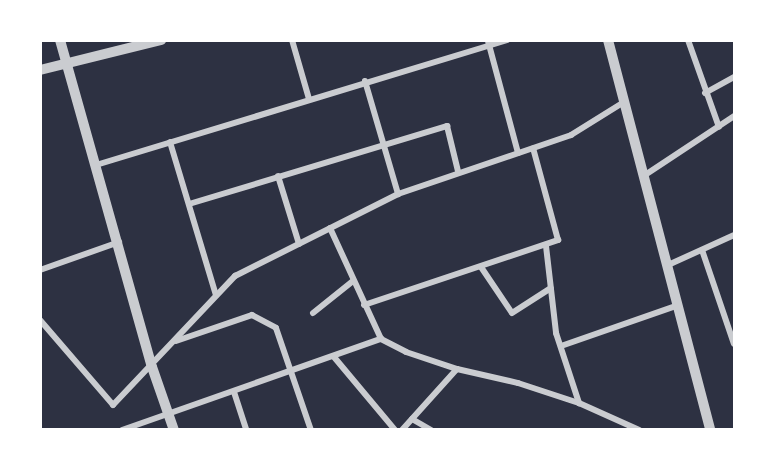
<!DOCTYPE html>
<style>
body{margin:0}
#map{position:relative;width:775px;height:470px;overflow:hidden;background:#2d3142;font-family:"DM Sans",sans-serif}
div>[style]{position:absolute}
.minor>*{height:6px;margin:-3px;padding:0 3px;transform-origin:3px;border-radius:3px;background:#caccd0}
.tertiary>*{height:10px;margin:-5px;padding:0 5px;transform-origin:5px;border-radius:5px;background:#caccd0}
span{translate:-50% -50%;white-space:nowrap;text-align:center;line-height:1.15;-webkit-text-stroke:4.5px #fff;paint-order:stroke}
.frame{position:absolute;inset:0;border:42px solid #fff;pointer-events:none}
</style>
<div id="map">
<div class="minor">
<div style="left:292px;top:40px;width:61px;rotate:73.9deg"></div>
<div style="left:688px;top:40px;width:92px;rotate:70.4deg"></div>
<div style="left:488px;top:41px;width:116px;rotate:75deg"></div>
<div style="left:365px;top:81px;width:118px;rotate:73.7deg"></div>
<div style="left:705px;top:93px;width:33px;rotate:-29deg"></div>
<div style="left:170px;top:142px;width:160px;rotate:73.3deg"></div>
<div style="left:96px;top:165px;width:430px;rotate:-16.9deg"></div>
<div style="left:645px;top:175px;width:107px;rotate:-33.5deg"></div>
<div style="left:278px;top:176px;width:71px;rotate:72.8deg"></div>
<div style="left:189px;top:204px;width:270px;rotate:-16.8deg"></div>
<div style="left:447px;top:126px;width:46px;rotate:76.3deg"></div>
<div style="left:330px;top:228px;width:122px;rotate:65.3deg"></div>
<div style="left:381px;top:339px;width:28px;rotate:27deg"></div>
<div style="left:406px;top:352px;width:54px;rotate:18.4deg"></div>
<div style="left:457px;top:369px;width:63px;rotate:12.9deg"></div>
<div style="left:518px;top:383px;width:64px;rotate:18.2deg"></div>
<div style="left:579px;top:403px;width:66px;rotate:24.2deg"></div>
<div style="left:546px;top:246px;width:88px;rotate:83.4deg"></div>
<div style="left:556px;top:333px;width:74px;rotate:71.8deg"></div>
<div style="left:702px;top:250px;width:99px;rotate:71.2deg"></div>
<div style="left:668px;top:265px;width:72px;rotate:-24.4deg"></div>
<div style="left:481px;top:267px;width:55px;rotate:56deg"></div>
<div style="left:512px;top:313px;width:46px;rotate:-32.7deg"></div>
<div style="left:40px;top:270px;width:84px;rotate:-19.5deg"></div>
<div style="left:364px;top:305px;width:205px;rotate:-18.5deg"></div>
<div style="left:558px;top:240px;width:95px;rotate:-105.2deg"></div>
<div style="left:313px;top:313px;width:51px;rotate:-38.7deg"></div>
<div style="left:40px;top:320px;width:112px;rotate:49.3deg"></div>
<div style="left:113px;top:405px;width:178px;rotate:-46.6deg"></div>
<div style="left:235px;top:276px;width:182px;rotate:-26.7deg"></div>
<div style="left:398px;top:194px;width:183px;rotate:-18.8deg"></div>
<div style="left:571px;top:135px;width:62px;rotate:-31.9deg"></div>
<div style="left:176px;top:341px;width:80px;rotate:-18.9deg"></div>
<div style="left:252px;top:315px;width:27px;rotate:28deg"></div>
<div style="left:276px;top:328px;width:108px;rotate:71.1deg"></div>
<div style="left:561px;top:346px;width:125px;rotate:-19.2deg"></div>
<div style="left:334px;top:357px;width:95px;rotate:50.1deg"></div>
<div style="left:234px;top:392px;width:40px;rotate:72deg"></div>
<div style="left:412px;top:419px;width:22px;rotate:30deg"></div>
<div style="left:122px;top:430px;width:275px;rotate:-19.4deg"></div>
<div style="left:402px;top:430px;width:82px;rotate:-48deg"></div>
</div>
<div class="tertiary">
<div style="left:60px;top:40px;width:340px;rotate:74.3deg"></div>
<div style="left:152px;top:367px;width:67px;rotate:70.8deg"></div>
<div style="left:608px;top:40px;width:403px;rotate:75.3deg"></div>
<div style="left:40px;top:70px;width:125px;rotate:-13.9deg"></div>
</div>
<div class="frame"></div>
</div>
